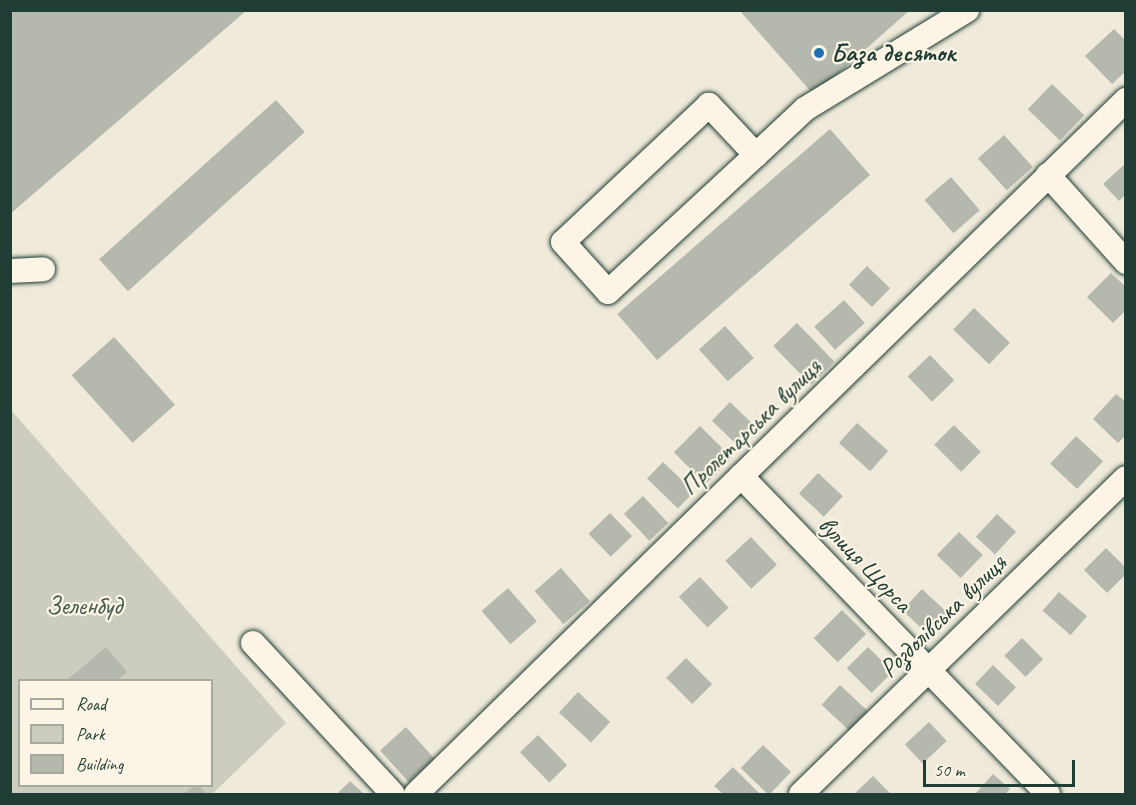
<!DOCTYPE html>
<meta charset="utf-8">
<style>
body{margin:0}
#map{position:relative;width:1136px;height:805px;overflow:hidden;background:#efeada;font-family:Caveat,sans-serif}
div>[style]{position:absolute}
.green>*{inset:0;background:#cccdbf}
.building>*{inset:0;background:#b5b9ad;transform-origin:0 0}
.roads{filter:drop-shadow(0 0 2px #1f3d34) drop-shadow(0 0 2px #1f3d34)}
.minor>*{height:24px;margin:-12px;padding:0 12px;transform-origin:12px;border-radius:12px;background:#fcf5e5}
.dots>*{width:16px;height:16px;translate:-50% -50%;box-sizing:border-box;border:3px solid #fcf5e5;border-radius:50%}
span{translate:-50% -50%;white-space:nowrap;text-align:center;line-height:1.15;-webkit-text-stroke:4.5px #fcf5e5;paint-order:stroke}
.poi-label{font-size:26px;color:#1f3d34;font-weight:700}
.left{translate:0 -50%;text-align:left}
.street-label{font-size:26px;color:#1f3d34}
.park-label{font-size:26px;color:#425a50}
.frame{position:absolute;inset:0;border:12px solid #1f3d34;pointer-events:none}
.legend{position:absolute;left:18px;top:679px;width:195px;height:108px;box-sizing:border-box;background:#fcf5e5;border:2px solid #a4ab9e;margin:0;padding:8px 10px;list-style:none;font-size:18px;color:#1f3d34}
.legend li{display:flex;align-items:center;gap:12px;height:30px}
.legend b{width:30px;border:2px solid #a4ab9e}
.scale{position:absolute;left:923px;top:760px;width:152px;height:27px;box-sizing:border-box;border:3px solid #1f3d34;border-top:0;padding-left:8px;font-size:18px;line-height:21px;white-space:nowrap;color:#1f3d34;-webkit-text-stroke:4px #fcf5e5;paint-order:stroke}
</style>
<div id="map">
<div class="green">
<div style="clip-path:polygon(evenodd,10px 409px,286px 723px,212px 794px,11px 794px,10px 409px,20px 680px,212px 680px,212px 786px,20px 786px,20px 680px)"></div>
</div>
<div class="building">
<div style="clip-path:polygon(16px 10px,247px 10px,10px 214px,10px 15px)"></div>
<div style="clip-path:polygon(739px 10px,910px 10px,814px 95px)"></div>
<div style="clip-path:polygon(1114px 29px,1126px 41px,1126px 71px,1112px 84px,1085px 56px)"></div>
<div style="left:1052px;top:84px;width:45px;height:35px;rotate:44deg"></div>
<div style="left:276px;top:100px;width:43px;height:238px;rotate:48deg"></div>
<div style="left:830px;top:129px;width:61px;height:282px;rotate:49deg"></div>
<div style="left:1004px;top:135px;width:43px;height:35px;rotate:48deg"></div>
<div style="clip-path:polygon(1126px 163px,1126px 194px,1119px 201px,1103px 184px)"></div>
<div style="left:951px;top:177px;width:44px;height:35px;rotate:49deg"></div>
<div style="left:867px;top:266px;width:32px;height:26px;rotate:44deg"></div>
<div style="clip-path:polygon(1111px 273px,1126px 287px,1126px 310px,1113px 323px,1087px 297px)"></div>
<div style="left:844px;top:300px;width:31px;height:40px;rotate:48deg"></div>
<div style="left:974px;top:308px;width:50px;height:30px;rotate:44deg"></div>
<div style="left:797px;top:323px;width:54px;height:33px;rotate:46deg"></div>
<div style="left:725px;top:326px;width:43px;height:35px;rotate:48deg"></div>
<div style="left:114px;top:337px;width:91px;height:57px;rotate:48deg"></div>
<div style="left:930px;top:355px;width:35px;height:31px;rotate:46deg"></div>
<div style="clip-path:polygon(1116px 394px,1126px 402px,1126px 435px,1118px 443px,1093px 419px)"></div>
<div style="left:730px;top:402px;width:32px;height:26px;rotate:44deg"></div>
<div style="left:857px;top:423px;width:42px;height:27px;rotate:42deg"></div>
<div style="left:954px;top:425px;width:38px;height:28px;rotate:45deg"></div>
<div style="left:700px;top:426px;width:45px;height:37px;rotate:45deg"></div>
<div style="left:1076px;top:436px;width:37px;height:38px;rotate:43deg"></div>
<div style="left:663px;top:462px;width:43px;height:23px;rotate:44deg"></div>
<div style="left:818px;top:473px;width:34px;height:28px;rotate:43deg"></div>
<div style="left:643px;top:496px;width:37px;height:26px;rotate:47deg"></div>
<div style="left:610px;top:513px;width:32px;height:30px;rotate:46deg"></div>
<div style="left:997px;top:514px;width:26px;height:31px;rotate:43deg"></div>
<div style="left:959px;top:532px;width:33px;height:32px;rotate:44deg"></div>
<div style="left:751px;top:537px;width:38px;height:35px;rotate:47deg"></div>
<div style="clip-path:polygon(1106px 548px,1126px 568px,1126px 574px,1107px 593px,1084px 570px)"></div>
<div style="left:561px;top:568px;width:44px;height:35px;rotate:49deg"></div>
<div style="left:700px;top:577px;width:42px;height:29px;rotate:47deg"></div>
<div style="left:508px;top:588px;width:44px;height:35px;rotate:49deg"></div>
<div style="left:922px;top:589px;width:37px;height:29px;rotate:43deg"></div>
<div style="left:1059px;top:592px;width:37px;height:25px;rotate:41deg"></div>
<div style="left:842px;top:610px;width:34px;height:40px;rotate:45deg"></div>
<div style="left:1022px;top:638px;width:30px;height:25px;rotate:45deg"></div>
<div style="clip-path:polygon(106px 647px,127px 672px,117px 680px,67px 680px)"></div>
<div style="left:868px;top:647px;width:35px;height:30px;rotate:45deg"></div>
<div style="left:686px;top:658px;width:37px;height:28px;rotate:45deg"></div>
<div style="left:993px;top:665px;width:32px;height:26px;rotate:44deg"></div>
<div style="left:840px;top:685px;width:38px;height:27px;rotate:43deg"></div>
<div style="left:578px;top:692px;width:44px;height:28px;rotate:43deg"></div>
<div style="left:929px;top:722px;width:26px;height:33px;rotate:47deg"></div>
<div style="left:406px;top:727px;width:43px;height:35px;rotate:48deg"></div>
<div style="left:538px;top:735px;width:42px;height:25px;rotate:46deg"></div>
<div style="left:763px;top:745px;width:39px;height:32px;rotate:44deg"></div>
<div style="clip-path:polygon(733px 767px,760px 794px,723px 794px,714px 786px)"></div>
<div style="clip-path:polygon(993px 774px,1010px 789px,1005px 794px,975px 794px)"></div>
<div style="clip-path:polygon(873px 776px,891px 794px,854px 794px)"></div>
<div style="clip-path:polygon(350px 781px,364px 794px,337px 794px)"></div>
<div style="clip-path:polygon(194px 786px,199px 786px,207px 794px,184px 794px)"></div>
</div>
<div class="roads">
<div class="minor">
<div style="left:756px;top:155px;width:69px;rotate:-133.2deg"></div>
<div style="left:709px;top:105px;width:200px;rotate:136.8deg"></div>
<div style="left:563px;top:242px;width:67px;rotate:48deg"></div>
<div style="left:608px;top:292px;width:202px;rotate:-42.8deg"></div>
<div style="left:756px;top:155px;width:67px;rotate:-43.2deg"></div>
<div style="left:805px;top:109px;width:190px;rotate:-31.4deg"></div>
<div style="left:1048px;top:175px;width:117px;rotate:48.1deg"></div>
<div style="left:10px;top:271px;width:33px;rotate:-3deg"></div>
<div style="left:741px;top:476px;width:442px;rotate:46deg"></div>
<div style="left:253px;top:643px;width:206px;rotate:47.2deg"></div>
<div style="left:416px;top:794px;width:993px;rotate:-44.35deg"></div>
<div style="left:801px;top:794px;width:453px;rotate:-44.2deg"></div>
</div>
</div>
<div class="dots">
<div style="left:819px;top:53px;background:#1f6fb2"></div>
</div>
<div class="poi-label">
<span class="left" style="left:831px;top:53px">База десяток</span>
</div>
<div class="street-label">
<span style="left:751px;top:427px;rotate:-44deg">Пролетарська вулиця</span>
<span style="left:865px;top:564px;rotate:46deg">вулиця Щорса</span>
<span style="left:943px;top:616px;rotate:-44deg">Роздолівська вулиця</span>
</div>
<div class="park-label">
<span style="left:84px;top:606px">Зеленбуд</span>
</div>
<div class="frame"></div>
<ul class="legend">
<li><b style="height:8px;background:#fcf5e5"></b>Road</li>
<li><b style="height:16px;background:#cccdbf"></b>Park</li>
<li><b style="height:16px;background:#b5b9ad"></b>Building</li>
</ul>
<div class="scale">50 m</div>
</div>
